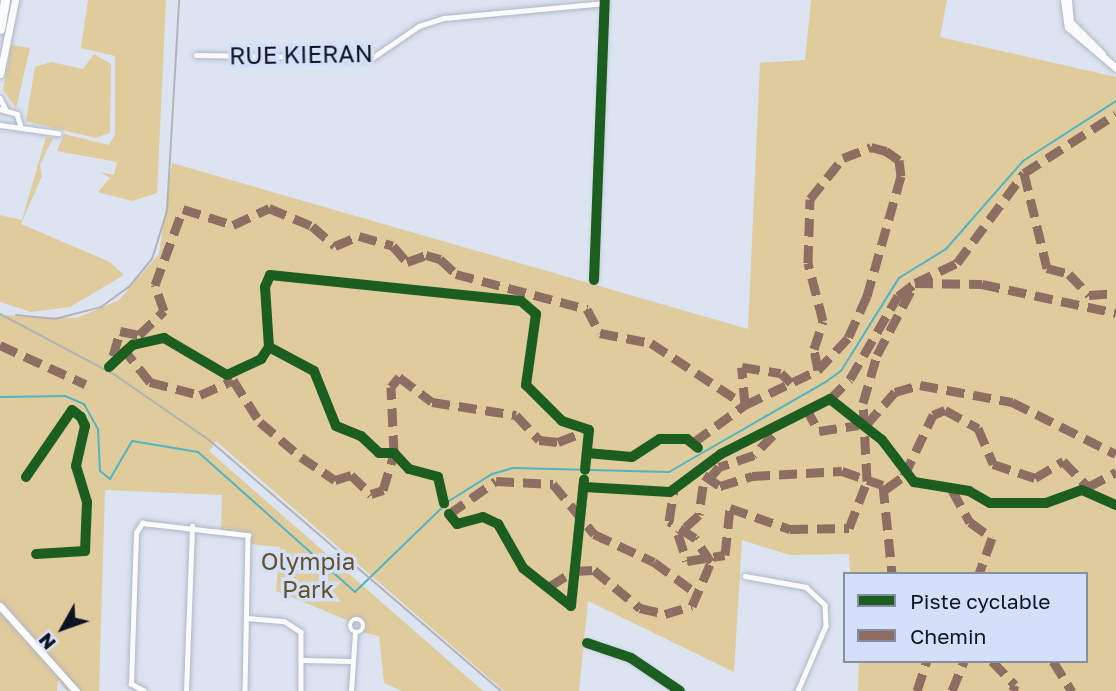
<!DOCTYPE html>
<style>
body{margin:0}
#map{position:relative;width:1116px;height:691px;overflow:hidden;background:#dce3f1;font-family:"Golos Text",sans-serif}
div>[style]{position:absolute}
.green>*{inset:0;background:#e0cb9d}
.stream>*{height:2px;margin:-1px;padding:0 1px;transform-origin:1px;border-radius:1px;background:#50b4c1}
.roads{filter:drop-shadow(0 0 2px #b0b6c4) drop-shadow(0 0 2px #b0b6c4)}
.street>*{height:4.5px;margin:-2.25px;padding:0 2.25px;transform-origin:2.25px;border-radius:2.25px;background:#fafbfd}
.street>.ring{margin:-2.25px;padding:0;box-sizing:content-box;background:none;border:4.5px solid #fafbfd;border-radius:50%}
.secondary>*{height:7px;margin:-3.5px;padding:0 3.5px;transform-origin:3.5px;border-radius:3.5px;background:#fafbfd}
.highway>*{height:9px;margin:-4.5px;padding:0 4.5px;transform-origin:4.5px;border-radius:4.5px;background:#fafbfd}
.tram>*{height:2px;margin:-1px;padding:0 1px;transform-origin:1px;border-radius:1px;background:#b2b3b6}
.quiet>*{height:9px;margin-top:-4.5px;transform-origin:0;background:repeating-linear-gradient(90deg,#8d6e63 0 18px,transparent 0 27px)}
.cycleway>*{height:10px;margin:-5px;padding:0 5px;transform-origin:5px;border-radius:5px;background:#1b5e20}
span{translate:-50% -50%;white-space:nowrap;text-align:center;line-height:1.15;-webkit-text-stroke:7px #d4e0f9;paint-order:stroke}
.street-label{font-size:24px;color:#0e1422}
.park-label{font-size:24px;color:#665228}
.legend{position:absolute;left:843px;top:572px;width:245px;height:91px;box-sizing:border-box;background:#d4e0f9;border:2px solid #858ea3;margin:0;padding:9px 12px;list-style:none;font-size:21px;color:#0e1422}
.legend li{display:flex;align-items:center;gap:14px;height:35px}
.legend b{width:35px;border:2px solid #858ea3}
.north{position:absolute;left:28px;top:593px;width:70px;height:70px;-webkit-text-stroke:5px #d4e0f9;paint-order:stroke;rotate:230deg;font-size:19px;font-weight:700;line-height:28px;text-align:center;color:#0e1422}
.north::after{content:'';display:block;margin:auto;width:24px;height:32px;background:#0e1422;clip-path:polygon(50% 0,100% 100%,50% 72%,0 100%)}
</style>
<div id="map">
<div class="green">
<div style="clip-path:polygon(88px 0,166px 0,157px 193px,132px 201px,98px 192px,110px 178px,100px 172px,114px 175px,117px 162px,57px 151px,64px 134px,109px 145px,115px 134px,115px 56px,81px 48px)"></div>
<div style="clip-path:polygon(811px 0,947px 0,940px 37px,1116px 77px,1116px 691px,858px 691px,859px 661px,1086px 661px,1086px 574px,862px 574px,850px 572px,849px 554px,790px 555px,742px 540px,734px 672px,588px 601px,579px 691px,504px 691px,216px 441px,209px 451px,483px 691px,402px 691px,384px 683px,379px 636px,361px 632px,359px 619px,350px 629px,347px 620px,276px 591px,280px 547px,250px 544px,242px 531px,221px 530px,222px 495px,105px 490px,99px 691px,67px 691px,58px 680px,57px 691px,0 691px,0 315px,77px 318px,119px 300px,159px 254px,172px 163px,748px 329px,760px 63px,805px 60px)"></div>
<div style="clip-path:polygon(11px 45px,30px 48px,16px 108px,3px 90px)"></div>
<div style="clip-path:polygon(94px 54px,111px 64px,110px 133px,95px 138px,26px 121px,35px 67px,51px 62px,83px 69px)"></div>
<div style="clip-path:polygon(46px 137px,53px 138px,40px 165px,42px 176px,21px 224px,110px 262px,124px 275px,70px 307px,31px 312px,0 302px,0 215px,22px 220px)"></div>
</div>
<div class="stream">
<div style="left:0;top:397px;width:65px;rotate:-0.9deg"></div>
<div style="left:65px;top:396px;width:21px;rotate:23deg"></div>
<div style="left:84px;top:404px;width:29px;rotate:61deg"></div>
<div style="left:98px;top:429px;width:42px;rotate:87.3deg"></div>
<div style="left:100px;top:471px;width:13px;rotate:39deg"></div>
<div style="left:110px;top:479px;width:44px;rotate:-59.9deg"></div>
<div style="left:132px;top:441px;width:67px;rotate:9.5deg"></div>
<div style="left:198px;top:452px;width:210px;rotate:41.7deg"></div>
<div style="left:355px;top:592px;width:131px;rotate:-44.1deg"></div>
<div style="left:449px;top:501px;width:51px;rotate:-32.1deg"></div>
<div style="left:492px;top:474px;width:22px;rotate:-16deg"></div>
<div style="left:513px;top:468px;width:156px;rotate:1.5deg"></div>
<div style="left:669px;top:472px;width:182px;rotate:-29.9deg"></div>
<div style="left:827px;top:381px;width:17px;rotate:-36deg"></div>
<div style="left:841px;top:371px;width:110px;rotate:-58.1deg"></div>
<div style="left:899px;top:278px;width:55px;rotate:-31.7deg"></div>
<div style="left:946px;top:249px;width:117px;rotate:-48.8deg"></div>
<div style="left:1023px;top:161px;width:111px;rotate:-32.8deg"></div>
</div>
<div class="roads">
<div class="street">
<div style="left:196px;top:55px;width:176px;rotate:1deg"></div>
<div style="left:372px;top:58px;width:57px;rotate:-34.2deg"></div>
<div style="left:419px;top:26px;width:26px;rotate:-18deg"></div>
<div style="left:444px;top:18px;width:162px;rotate:-5.3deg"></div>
<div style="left:0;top:98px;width:13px;rotate:63deg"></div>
<div style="left:0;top:109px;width:18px;rotate:16deg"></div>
<div style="left:17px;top:114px;width:13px;rotate:72deg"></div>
<div style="left:0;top:125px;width:59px;rotate:7.9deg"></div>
<div style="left:594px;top:280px;width:280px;rotate:-87.8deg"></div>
<div style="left:745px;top:576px;width:62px;rotate:10.2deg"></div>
<div style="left:806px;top:587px;width:26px;rotate:43deg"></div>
<div style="left:825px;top:605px;width:21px;rotate:87deg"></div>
<div style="left:826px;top:626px;width:71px;rotate:113.3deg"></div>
<div style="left:247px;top:618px;width:37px;rotate:5deg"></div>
<div style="left:284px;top:621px;width:20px;rotate:33deg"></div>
<div style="left:301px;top:632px;width:59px;rotate:90deg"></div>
<div class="ring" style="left:350px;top:619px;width:9.5px;height:9.5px"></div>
<div style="left:587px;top:643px;width:46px;rotate:18.8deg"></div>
<div style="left:631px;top:658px;width:59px;rotate:34deg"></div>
<div style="left:303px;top:660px;width:49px;rotate:1.2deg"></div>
<div style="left:144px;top:691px;width:15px;rotate:-152deg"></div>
<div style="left:131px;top:684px;width:151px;rotate:-88.1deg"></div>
<div style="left:136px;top:533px;width:12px;rotate:-59deg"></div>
<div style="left:142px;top:523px;width:107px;rotate:6.5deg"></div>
<div style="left:248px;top:535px;width:156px;rotate:91.1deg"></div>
<div style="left:186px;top:691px;width:165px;rotate:-87.9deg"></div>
<div style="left:351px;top:691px;width:58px;rotate:-86.1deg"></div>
</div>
<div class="secondary">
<div style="left:1064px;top:0;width:27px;rotate:82deg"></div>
<div style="left:1068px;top:27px;width:63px;rotate:40.5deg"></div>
<div style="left:1068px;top:0;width:22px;rotate:85deg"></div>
<div style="left:1070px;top:22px;width:45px;rotate:45deg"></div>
<div style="left:0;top:74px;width:76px;rotate:-78.5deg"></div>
<div style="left:0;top:606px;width:114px;rotate:48.2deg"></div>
</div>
<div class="highway">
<div style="left:0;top:29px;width:29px;rotate:-80deg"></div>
</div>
</div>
<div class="tram">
<div style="left:0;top:314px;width:130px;rotate:27.9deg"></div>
<div style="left:115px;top:375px;width:114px;rotate:34.7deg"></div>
<div style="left:209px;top:440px;width:385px;rotate:40.7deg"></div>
<div style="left:16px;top:315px;width:39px;rotate:6deg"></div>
<div style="left:55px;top:319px;width:48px;rotate:-14.6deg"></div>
<div style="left:101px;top:307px;width:34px;rotate:-36deg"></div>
<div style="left:129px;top:287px;width:36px;rotate:-51deg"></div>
<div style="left:152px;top:259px;width:50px;rotate:-72.6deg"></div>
<div style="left:167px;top:211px;width:211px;rotate:-86.7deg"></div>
</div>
<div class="quiet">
<div style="left:1024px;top:173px;width:109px;rotate:-32.7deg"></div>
<div style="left:0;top:345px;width:94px;rotate:24.6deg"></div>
<div style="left:122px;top:347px;width:45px;rotate:51.3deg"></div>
<div style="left:150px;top:382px;width:52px;rotate:14.6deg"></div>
<div style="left:200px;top:395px;width:36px;rotate:-24deg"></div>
<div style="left:233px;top:380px;width:50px;rotate:57.3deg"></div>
<div style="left:260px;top:422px;width:54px;rotate:40.5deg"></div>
<div style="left:301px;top:457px;width:41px;rotate:34.1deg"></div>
<div style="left:335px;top:480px;width:17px;rotate:-17deg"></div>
<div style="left:351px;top:475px;width:28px;rotate:44deg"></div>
<div style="left:371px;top:494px;width:13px;rotate:-18deg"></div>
<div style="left:383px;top:490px;width:39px;rotate:-73deg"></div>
<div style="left:394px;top:453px;width:66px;rotate:-92.6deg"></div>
<div style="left:391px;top:387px;width:13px;rotate:-51deg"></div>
<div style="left:399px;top:377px;width:41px;rotate:37.1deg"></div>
<div style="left:432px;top:402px;width:85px;rotate:8.8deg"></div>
<div style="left:516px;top:415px;width:34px;rotate:47deg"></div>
<div style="left:539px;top:440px;width:19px;rotate:6deg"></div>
<div style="left:558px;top:442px;width:33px;rotate:-21deg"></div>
<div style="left:113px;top:356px;width:26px;rotate:-74deg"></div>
<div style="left:120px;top:331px;width:19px;rotate:12deg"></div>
<div style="left:139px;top:335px;width:35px;rotate:-44deg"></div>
<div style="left:164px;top:311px;width:28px;rotate:-109deg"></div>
<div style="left:155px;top:285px;width:81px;rotate:-69.8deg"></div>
<div style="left:183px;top:209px;width:52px;rotate:17.7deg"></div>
<div style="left:233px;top:225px;width:40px;rotate:-25deg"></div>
<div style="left:269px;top:208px;width:47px;rotate:22.7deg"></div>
<div style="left:312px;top:226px;width:30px;rotate:41deg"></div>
<div style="left:335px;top:246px;width:26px;rotate:-23deg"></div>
<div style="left:359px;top:236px;width:35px;rotate:16deg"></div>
<div style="left:393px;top:246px;width:21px;rotate:49deg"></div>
<div style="left:407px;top:262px;width:20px;rotate:-20deg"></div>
<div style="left:426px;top:255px;width:15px;rotate:16deg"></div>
<div style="left:440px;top:259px;width:22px;rotate:43deg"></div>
<div style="left:456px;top:274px;width:136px;rotate:15deg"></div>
<div style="left:587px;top:309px;width:27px;rotate:62deg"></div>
<div style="left:600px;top:333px;width:52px;rotate:11.1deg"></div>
<div style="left:651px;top:343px;width:113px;rotate:33.4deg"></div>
<div style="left:745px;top:405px;width:81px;rotate:-25.6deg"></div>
<div style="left:818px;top:370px;width:21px;rotate:-101deg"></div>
<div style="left:814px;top:349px;width:29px;rotate:-72deg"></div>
<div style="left:823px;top:321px;width:60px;rotate:-104.5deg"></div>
<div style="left:808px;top:263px;width:64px;rotate:-88.2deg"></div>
<div style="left:810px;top:199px;width:53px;rotate:-51.2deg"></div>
<div style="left:843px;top:158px;width:30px;rotate:-21deg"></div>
<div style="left:871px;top:147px;width:16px;rotate:15deg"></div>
<div style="left:886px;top:151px;width:16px;rotate:35deg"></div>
<div style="left:899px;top:160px;width:16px;rotate:83deg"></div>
<div style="left:901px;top:176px;width:125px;rotate:105.8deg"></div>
<div style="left:867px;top:296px;width:46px;rotate:114.3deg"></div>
<div style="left:848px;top:338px;width:44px;rotate:133.2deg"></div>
<div style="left:830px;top:399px;width:28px;rotate:-45deg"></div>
<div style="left:850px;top:379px;width:96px;rotate:-60deg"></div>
<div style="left:898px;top:296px;width:21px;rotate:-37deg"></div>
<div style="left:915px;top:283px;width:67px;rotate:0.9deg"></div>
<div style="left:982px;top:284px;width:137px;rotate:12.2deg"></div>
<div style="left:806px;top:408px;width:26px;rotate:61deg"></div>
<div style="left:819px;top:431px;width:40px;rotate:-8.5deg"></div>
<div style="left:866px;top:425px;width:44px;rotate:-48.7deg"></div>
<div style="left:895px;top:392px;width:26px;rotate:-16deg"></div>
<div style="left:920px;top:385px;width:94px;rotate:10.5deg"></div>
<div style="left:1012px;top:402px;width:116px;rotate:26.6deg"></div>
<div style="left:773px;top:435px;width:28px;rotate:134deg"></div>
<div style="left:754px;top:455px;width:37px;rotate:161deg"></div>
<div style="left:719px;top:467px;width:25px;rotate:130deg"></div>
<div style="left:703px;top:486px;width:29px;rotate:98deg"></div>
<div style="left:699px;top:515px;width:28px;rotate:138deg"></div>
<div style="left:678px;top:534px;width:28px;rotate:72deg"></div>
<div style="left:687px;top:561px;width:38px;rotate:-9deg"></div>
<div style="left:725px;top:555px;width:47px;rotate:-83.9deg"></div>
<div style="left:730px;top:508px;width:64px;rotate:19.3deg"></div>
<div style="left:790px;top:529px;width:59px;rotate:-1deg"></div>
<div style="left:849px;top:528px;width:50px;rotate:-69deg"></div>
<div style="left:867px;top:481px;width:78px;rotate:-92.9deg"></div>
<div style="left:863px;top:403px;width:50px;rotate:-73.7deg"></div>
<div style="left:877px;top:355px;width:81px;rotate:-62.2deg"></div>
<div style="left:915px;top:283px;width:47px;rotate:-25.5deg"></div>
<div style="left:957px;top:263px;width:112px;rotate:-53.3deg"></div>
<div style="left:1024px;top:173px;width:98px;rotate:76.4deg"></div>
<div style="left:1047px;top:268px;width:23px;rotate:15deg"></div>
<div style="left:1069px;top:274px;width:29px;rotate:46deg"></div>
<div style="left:1089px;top:295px;width:27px;rotate:-4deg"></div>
<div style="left:694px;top:442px;width:63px;rotate:-36deg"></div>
<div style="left:745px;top:405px;width:38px;rotate:-95deg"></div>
<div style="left:742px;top:367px;width:39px;rotate:9deg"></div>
<div style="left:781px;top:373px;width:14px;rotate:45deg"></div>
<div style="left:704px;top:475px;width:19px;rotate:35deg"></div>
<div style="left:720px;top:486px;width:34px;rotate:-17deg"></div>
<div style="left:752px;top:476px;width:90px;rotate:-3.2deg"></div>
<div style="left:842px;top:471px;width:43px;rotate:18.9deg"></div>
<div style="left:883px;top:485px;width:89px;rotate:84.2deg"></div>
<div style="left:886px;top:489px;width:22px;rotate:-36deg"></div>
<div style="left:904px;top:476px;width:68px;rotate:-64.6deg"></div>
<div style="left:933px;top:415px;width:13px;rotate:-23deg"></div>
<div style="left:945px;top:410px;width:38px;rotate:29deg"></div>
<div style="left:978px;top:428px;width:39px;rotate:67deg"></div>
<div style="left:993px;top:464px;width:44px;rotate:18.4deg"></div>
<div style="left:1035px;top:478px;width:33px;rotate:-31deg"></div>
<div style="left:1063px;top:461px;width:36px;rotate:46deg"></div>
<div style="left:1088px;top:487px;width:32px;rotate:-28deg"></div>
<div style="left:952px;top:490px;width:37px;rotate:61deg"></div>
<div style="left:970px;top:522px;width:27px;rotate:36deg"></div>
<div style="left:992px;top:538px;width:38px;rotate:110deg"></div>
<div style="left:449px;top:514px;width:57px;rotate:-35.1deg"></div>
<div style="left:496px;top:481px;width:57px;rotate:3deg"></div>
<div style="left:553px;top:484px;width:65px;rotate:50.6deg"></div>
<div style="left:594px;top:534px;width:66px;rotate:25deg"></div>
<div style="left:654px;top:562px;width:57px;rotate:36.5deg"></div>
<div style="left:550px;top:586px;width:28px;rotate:-32deg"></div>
<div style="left:574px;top:571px;width:20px;rotate:-3deg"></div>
<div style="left:594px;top:570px;width:60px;rotate:39.6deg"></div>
<div style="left:640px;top:608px;width:26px;rotate:13deg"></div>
<div style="left:665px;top:614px;width:28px;rotate:-17deg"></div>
<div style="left:692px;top:606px;width:48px;rotate:-66.6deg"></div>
<div style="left:711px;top:562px;width:29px;rotate:-124deg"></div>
<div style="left:695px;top:538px;width:31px;rotate:-147deg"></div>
<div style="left:669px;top:521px;width:31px;rotate:-81deg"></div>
<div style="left:992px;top:661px;width:33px;rotate:46deg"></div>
<div style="left:1015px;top:685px;width:6px;rotate:108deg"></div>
<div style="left:1053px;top:661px;width:36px;rotate:58deg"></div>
<div style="left:917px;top:691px;width:32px;rotate:-72deg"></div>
<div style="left:952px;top:691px;width:32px;rotate:-68deg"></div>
</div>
<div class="cycleway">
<div style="left:594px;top:280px;width:280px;rotate:-87.8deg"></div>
<div style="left:269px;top:347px;width:51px;rotate:28.1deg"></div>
<div style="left:314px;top:371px;width:59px;rotate:68.2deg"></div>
<div style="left:336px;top:426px;width:27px;rotate:22deg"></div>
<div style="left:361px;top:436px;width:25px;rotate:43deg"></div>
<div style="left:379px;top:453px;width:15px"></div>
<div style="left:394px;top:453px;width:22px;rotate:47deg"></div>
<div style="left:409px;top:469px;width:30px;rotate:15deg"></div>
<div style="left:438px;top:477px;width:27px;rotate:77deg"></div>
<div style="left:109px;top:367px;width:33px;rotate:-43deg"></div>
<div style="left:133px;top:345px;width:32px;rotate:-13deg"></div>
<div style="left:164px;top:338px;width:73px;rotate:30.4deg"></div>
<div style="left:227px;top:375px;width:38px;rotate:-25deg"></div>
<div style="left:261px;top:359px;width:14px;rotate:-56deg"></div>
<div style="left:269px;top:347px;width:60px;rotate:-93.8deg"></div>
<div style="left:265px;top:287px;width:13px;rotate:-67deg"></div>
<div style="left:270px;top:275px;width:252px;rotate:5.9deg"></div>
<div style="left:521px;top:301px;width:20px;rotate:41deg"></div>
<div style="left:536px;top:314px;width:72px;rotate:98deg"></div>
<div style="left:526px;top:385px;width:51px;rotate:45deg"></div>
<div style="left:562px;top:421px;width:28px;rotate:18deg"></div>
<div style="left:589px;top:430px;width:40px;rotate:95.7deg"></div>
<div style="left:587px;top:453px;width:45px;rotate:5.1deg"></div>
<div style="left:632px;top:457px;width:33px;rotate:-33deg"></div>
<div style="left:660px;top:439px;width:27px"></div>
<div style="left:687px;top:439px;width:14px;rotate:39deg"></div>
<div style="left:26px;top:477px;width:81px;rotate:-55.5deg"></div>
<div style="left:72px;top:410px;width:11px;rotate:38deg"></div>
<div style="left:81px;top:417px;width:10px;rotate:66deg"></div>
<div style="left:85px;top:426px;width:41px;rotate:102.7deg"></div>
<div style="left:76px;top:466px;width:38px;rotate:73deg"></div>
<div style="left:87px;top:502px;width:49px;rotate:92.3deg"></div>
<div style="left:85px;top:551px;width:49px;rotate:176.5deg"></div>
<div style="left:584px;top:487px;width:86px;rotate:3.3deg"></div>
<div style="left:670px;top:492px;width:64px;rotate:-36.7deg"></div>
<div style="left:721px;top:454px;width:122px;rotate:-26.8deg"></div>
<div style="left:830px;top:399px;width:66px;rotate:38.3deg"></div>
<div style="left:882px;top:440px;width:53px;rotate:52.7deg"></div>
<div style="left:914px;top:482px;width:56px;rotate:9.3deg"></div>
<div style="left:969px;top:491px;width:24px;rotate:30deg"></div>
<div style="left:990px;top:503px;width:56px"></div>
<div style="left:1046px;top:503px;width:38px;rotate:-20deg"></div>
<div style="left:1082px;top:490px;width:37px;rotate:24deg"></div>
<div style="left:449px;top:514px;width:13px;rotate:51deg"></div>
<div style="left:457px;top:524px;width:27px;rotate:-15deg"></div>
<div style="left:483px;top:517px;width:17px;rotate:25deg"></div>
<div style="left:498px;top:524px;width:51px;rotate:60.4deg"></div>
<div style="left:523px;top:568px;width:61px;rotate:38.4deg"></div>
<div style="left:571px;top:606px;width:127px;rotate:-84.1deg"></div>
<div style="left:587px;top:643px;width:46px;rotate:18.8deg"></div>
<div style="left:631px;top:658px;width:59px;rotate:34deg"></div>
</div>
<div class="street-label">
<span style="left:301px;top:54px;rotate:-1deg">RUE KIERAN</span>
</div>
<div class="park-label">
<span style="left:308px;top:575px">Olympia<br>Park</span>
</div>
<ul class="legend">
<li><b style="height:9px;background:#1b5e20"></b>Piste cyclable</li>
<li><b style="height:9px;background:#8d6e63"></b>Chemin</li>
</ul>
<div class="north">N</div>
</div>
